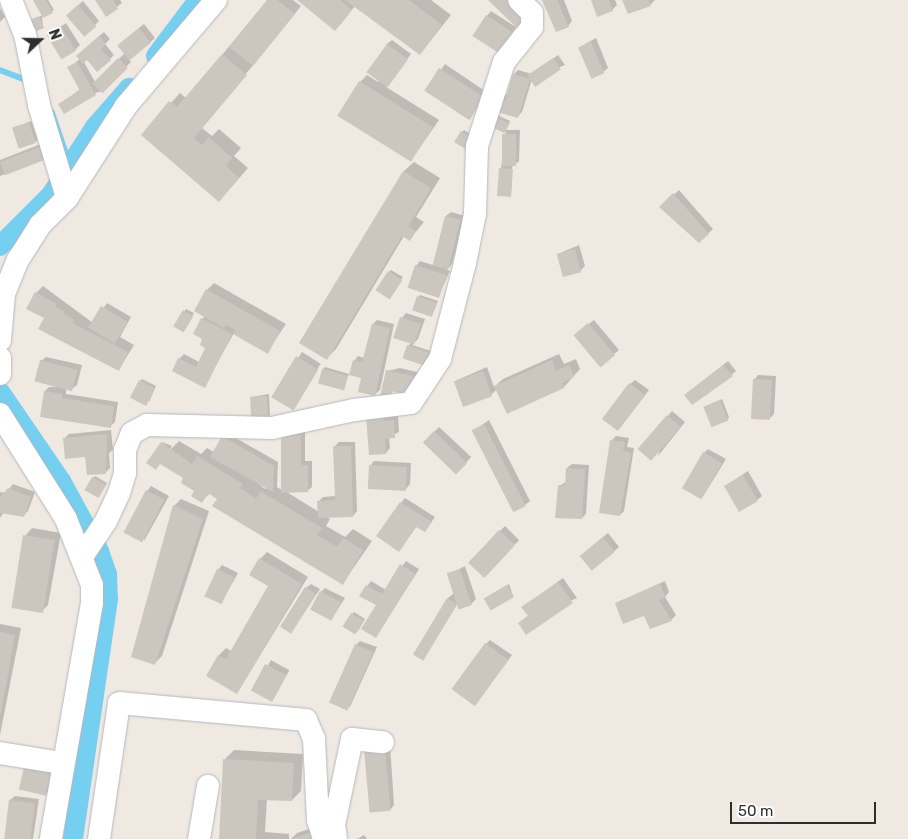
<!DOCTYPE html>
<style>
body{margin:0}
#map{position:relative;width:908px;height:839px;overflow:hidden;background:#efe9e1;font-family:Rubik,sans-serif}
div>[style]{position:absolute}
.shadow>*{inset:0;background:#0003;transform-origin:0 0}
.stream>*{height:5.5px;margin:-2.75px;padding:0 2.75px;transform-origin:2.75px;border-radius:2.75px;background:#75cff0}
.canal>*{height:20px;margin:-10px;padding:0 10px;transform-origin:10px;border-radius:10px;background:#75cff0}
.building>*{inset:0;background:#cbc7bf;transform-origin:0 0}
.roads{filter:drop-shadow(0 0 1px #b4b7c1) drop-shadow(0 0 1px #b4b7c1)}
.minor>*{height:22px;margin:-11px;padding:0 11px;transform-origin:11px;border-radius:11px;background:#fff}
span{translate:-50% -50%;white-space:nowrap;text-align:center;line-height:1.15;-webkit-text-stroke:4.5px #fff;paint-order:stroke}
.north{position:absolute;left:15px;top:15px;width:50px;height:50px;-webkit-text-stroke:4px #fff;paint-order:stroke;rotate:69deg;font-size:14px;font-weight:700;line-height:20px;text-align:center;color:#2e2e2e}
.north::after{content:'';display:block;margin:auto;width:18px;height:22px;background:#2e2e2e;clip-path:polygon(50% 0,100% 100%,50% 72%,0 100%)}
.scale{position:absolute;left:730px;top:802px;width:146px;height:22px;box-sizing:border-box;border:2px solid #2e2e2e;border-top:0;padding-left:6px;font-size:15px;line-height:18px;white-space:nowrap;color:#2e2e2e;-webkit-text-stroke:4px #fff;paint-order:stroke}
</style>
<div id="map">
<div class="shadow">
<div style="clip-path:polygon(35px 0,48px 0,54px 10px,42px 17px,43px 27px,30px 21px,43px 15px)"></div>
<div style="clip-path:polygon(96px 0,120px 0,122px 3px,106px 15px)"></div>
<div style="clip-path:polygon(268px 0,293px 0,301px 6px,202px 128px,212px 136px,219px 129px,241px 148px,234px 156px,248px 168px,228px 191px,142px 135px,180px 93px,186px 98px)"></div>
<div style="clip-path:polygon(299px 0,431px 0,451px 15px,420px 54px,355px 6px,340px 25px)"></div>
<div style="clip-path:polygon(543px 0,564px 0,572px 21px,568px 26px)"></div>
<div style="clip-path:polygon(592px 0,615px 0,617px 5px,612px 10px)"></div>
<div style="clip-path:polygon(623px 0,655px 0,650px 5px)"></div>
<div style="clip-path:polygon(83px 1px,99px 21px,95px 25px,71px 11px)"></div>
<div style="clip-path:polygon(0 8px,5px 17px,0 22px)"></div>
<div style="clip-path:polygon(491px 11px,516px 27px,502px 48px,487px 16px)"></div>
<div style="clip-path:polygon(66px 23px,80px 45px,75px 50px,48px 36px)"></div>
<div style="clip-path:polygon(144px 24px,155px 38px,129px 60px,131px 62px,102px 91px,59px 104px,81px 89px,68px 68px,80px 59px,82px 51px,104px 32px,110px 39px,105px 44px,114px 55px,110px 59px,87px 59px,84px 62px,95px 82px,125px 53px,123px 41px)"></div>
<div style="clip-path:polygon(596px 38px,608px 68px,603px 72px,580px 47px)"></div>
<div style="clip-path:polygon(392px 40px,411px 54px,386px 87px,439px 120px,411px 160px,360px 82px,367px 75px,378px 82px,387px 44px)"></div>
<div style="clip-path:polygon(558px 55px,565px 65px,532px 79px,522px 112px,517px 117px,499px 98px,503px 94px,508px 95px,514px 74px,518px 70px,532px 74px)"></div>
<div style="left:445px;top:64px;width:50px;height:33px;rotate:34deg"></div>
<div style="clip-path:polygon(497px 115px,510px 121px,506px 130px,520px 130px,519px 161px,512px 167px,511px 196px,501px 168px,506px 132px,491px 125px)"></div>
<div style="clip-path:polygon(31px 121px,38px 140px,21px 148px,14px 129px)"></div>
<div style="clip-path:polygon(464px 130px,478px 139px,470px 151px,462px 132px)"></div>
<div style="clip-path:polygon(46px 142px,46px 158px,0 176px,0 160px)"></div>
<div style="clip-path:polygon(414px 162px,440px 178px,416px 217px,424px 222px,410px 239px,404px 236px,336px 349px,327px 358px,301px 342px,404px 171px)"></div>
<div style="clip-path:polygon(679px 190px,713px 229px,699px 242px,661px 207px)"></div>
<div style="clip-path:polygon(451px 212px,465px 216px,452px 264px,447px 270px,450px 271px,438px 297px,416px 266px,420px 261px,433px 265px,446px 216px)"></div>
<div style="clip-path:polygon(579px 245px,585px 266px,580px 271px,558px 254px)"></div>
<div style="clip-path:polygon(391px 270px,403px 277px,389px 298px,389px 272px)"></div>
<div style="clip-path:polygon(214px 283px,286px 324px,267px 352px,234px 333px,204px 386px,179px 359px,184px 354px,199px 362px,207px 347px,202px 319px,205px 316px,207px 290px)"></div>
<div style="clip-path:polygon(43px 286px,93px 323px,107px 303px,131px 317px,120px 337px,134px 345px,119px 369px,46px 317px,36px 293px)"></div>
<div style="clip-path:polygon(420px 295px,438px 301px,432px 315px,418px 297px)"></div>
<div style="clip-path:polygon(186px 309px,194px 313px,184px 328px,175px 325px)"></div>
<div style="clip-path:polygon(406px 313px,425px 319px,418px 339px,412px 345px,437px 353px,433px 364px,408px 346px,411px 343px,402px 318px)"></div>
<div style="clip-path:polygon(377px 320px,394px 324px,380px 390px,375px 394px,354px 361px,358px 356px,364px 358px,373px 324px)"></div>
<div style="clip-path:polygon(594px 320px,619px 350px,614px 354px,580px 331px)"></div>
<div style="left:302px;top:352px;width:22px;height:52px;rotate:32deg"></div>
<div style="clip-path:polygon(559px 354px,564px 364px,576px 359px,580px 369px,564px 387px,507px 412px,497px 389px,491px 395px,455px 381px,487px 367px,494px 387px,503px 379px)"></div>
<div style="clip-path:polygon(46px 357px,82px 365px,77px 385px,72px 389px,66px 388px,66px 394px,118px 402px,115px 422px,110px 426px,45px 391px,49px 387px,63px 387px,41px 361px)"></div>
<div style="clip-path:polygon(728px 361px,736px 371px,705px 396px,702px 382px)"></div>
<div style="clip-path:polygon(325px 367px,349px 374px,343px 389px,323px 369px)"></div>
<div style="clip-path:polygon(400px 368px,421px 373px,417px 390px,392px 390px,390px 400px,387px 371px)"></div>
<div style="clip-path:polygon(758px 375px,776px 376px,774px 414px,769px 419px,754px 380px)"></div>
<div style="clip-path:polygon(142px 379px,156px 386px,149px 402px,140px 381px)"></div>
<div style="clip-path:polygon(635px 380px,649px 390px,619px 429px,630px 384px)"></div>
<div style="clip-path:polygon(269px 394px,270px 415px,268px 417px,251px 397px)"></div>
<div style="clip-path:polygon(722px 399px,729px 417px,728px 419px,704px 407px)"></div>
<div style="clip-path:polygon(672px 411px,685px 422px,658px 456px,668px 416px)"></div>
<div style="clip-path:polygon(398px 416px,399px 432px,389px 437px,390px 448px,386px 453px,367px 417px)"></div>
<div style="clip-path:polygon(489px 420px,530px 501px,525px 505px,473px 431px)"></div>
<div style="left:439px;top:427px;width:44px;height:21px;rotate:43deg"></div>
<div style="clip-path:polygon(111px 430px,113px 450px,109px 453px,110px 468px,106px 472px,65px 438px,69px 434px)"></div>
<div style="clip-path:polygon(evenodd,305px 431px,305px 461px,312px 461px,312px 487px,307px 491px,285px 491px,319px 512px,319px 501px,323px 497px,336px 496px,334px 447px,339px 442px,355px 442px,357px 511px,353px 516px,326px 516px,330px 519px,326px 526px,345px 537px,353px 529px,372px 541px,343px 583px,210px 493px,202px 501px,162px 442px,172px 446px,169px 451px,179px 441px,201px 454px,207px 448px,214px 452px,227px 433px,278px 462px,277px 487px,282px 490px,282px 436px,305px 431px,254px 480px,267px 487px,265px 489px,254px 480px)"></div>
<div style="clip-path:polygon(616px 436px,629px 438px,627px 447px,634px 448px,624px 511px,620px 515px,611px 441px)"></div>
<div style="clip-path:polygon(708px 449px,726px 459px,702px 498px,704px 453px)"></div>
<div style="clip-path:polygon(374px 461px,411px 463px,410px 484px,406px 489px,370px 466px)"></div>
<div style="clip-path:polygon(572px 464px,589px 465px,586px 514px,582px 518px,559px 486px,566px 482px,567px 468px)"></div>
<div style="clip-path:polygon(748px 471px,762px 496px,757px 500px,725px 486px)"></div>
<div style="clip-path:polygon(95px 476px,107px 483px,99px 497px,93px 478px)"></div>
<div style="clip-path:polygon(13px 484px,35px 492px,28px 511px,23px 516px,4px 512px,0 518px,0 492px,6px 493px)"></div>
<div style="clip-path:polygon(151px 486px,169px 496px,144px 541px,147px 491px)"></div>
<div style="clip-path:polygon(405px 498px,435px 517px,425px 531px,417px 526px,399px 550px,401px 503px)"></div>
<div style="clip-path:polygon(181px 499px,209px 511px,162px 656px,155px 663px,174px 506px)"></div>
<div style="left:505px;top:526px;width:20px;height:51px;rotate:45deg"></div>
<div style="clip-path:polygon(32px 528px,61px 533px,48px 605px,41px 612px,25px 536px)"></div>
<div style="clip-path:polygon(608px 533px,619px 547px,593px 569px,586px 551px)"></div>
<div style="clip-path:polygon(267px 552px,308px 577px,237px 693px,207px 675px,219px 655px,226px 648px,231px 651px,270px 586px,260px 559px)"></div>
<div style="clip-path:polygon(406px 561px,419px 569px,376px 637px,377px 605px,361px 595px,371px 581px,386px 590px)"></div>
<div style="clip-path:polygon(222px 565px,238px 573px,221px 603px,218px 570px)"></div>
<div style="clip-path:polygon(465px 566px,476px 599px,471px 604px,458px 602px,421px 658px,414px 654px,448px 598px,453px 594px,456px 596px,449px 574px)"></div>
<div style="clip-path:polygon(563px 578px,577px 598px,519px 623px,529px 615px,523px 607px)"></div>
<div style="clip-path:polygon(665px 581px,669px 592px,665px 597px,676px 615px,671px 620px,616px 603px)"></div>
<div style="clip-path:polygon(311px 584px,320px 589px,291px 632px,306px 588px)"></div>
<div style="clip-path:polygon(509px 584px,513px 596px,487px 597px)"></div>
<div style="clip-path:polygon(325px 588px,345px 598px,331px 620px,321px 592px)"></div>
<div style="clip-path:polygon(354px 612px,365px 619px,358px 631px,352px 614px)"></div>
<div style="clip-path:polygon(0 624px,21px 628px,0 735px)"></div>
<div style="clip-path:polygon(490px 640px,512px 655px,475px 705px,486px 644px)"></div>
<div style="clip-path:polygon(360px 641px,377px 647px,349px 709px,356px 645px)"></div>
<div style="left:271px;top:660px;width:21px;height:36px;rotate:29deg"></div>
<div style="clip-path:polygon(390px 744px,394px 805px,390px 810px,369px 745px)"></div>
<div style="clip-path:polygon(234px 750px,303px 754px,301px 791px,292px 800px,267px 799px,265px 832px,289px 834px,289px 839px,220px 839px,225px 759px)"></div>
<div style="clip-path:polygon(25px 767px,55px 768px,51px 789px,46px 794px)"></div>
<div style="clip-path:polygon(15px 796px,39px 799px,33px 839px,5px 839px,10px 800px)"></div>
<div style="clip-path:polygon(318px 826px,323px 839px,291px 839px,297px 833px)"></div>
<div style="clip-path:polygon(364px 835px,367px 839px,357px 839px)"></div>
</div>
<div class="stream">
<div style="left:0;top:70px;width:30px;rotate:21deg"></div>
<div style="left:52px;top:112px;width:58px;rotate:70.9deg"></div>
</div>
<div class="canal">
<div style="left:156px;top:56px;width:70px;rotate:-53.1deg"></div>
<div style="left:0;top:246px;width:72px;rotate:-45deg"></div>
<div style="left:51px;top:195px;width:81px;rotate:-57.1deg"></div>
<div style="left:95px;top:127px;width:52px;rotate:-48.9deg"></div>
<div style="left:0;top:392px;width:108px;rotate:55.6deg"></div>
<div style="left:61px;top:481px;width:80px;rotate:61.5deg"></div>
<div style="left:99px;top:551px;width:24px;rotate:71deg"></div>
<div style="left:107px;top:574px;width:25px;rotate:88deg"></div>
<div style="left:108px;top:599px;width:243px;rotate:98.3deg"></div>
</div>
<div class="building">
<div style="clip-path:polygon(33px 0,46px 0,53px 13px,43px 18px)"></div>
<div style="clip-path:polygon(95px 0,113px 0,118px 9px,106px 17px)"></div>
<div style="clip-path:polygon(267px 0,277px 0,295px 14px,253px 66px,229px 47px)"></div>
<div style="clip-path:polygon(297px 0,340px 0,352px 10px,335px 31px)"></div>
<div style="clip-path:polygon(345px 0,409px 0,442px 25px,420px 55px)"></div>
<div style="clip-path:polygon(488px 0,512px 0,529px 16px,517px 28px)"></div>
<div style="clip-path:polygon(542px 0,557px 0,569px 27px,556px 32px)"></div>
<div style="clip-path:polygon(591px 0,609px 0,613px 11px,597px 17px)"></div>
<div style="clip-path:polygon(622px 0,649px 0,651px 6px,628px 14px)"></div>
<div style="left:78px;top:5px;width:28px;height:16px;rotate:49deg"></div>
<div style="left:486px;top:15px;width:31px;height:25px;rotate:33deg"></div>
<div style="left:39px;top:16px;width:13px;height:12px;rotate:67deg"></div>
<div style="left:61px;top:26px;width:29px;height:17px;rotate:59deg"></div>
<div style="left:139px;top:28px;width:19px;height:28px;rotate:51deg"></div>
<div style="clip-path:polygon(99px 36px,106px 44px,101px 49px,111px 60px,97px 72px,87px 60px,83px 64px,76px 56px)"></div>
<div style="left:591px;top:42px;width:34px;height:14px;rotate:67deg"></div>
<div style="left:387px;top:44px;width:26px;height:35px;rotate:36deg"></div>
<div style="clip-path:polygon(222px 54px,247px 75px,194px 138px,202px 145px,209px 137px,232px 158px,226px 166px,239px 178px,219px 202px,141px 135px,169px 101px,177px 107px)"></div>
<div style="left:118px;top:58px;width:14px;height:36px;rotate:45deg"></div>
<div style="left:553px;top:58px;width:14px;height:31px;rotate:56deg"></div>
<div style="clip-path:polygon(77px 62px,96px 95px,64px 114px,58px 104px,80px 91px,67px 67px)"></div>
<div style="left:439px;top:68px;width:54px;height:27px;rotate:33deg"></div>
<div style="clip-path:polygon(513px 74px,530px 79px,518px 118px,494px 111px,498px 97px,505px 100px)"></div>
<div style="left:359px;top:81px;width:87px;height:41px;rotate:32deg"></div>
<div style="left:494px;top:116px;width:17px;height:11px;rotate:25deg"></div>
<div style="left:29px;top:122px;width:22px;height:18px;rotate:72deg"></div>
<div style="left:461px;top:131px;width:19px;height:13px;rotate:32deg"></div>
<div style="left:502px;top:134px;width:14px;height:32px"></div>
<div style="left:42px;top:146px;width:14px;height:45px;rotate:69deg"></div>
<div style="left:499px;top:168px;width:14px;height:28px;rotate:4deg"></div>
<div style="clip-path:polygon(403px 171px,431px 188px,408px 227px,416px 231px,410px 241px,402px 236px,327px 360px,299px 343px)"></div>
<div style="clip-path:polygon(673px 193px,709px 234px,699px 243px,659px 207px)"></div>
<div style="left:445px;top:216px;width:16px;height:51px;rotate:14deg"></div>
<div style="left:575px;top:249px;width:24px;height:19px;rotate:75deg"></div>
<div style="left:415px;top:265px;width:33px;height:24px;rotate:18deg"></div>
<div style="left:388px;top:271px;width:17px;height:23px;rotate:33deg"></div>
<div style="clip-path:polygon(206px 289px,280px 331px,268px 354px,233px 334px,236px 330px,226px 325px,224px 328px,194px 311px)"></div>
<div style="clip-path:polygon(35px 292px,57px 304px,55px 307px,64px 311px,63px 314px,74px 319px,73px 323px,128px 352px,119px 371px,38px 329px,44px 318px,26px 309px)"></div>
<div style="left:417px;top:296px;width:21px;height:15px;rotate:19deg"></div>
<div style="left:101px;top:306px;width:31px;height:25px;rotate:31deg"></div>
<div style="left:183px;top:310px;width:12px;height:19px;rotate:31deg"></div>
<div style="left:400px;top:317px;width:22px;height:22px;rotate:18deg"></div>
<div style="clip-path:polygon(201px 318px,232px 334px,205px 388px,172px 371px,178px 358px,196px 367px,205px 348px,200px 345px,202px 339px,193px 334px)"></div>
<div style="left:588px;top:323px;width:42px;height:19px;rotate:50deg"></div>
<div style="clip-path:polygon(372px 324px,390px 328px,375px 396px,358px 392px,361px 378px,349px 375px,353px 360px,362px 362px)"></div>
<div style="left:407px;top:345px;width:31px;height:14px;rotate:19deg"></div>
<div style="left:296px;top:356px;width:26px;height:48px;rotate:31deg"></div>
<div style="left:40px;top:360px;width:39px;height:22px;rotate:15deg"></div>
<div style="clip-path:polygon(552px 360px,556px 371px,569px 365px,574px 377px,562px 383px,564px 388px,507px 414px,494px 386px)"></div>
<div style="clip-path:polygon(723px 365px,733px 376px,692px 405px,684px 395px)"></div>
<div style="left:322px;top:369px;width:27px;height:15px;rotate:15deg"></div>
<div style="clip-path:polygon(386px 370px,417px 377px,413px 396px,391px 391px,388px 403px,379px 401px)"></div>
<div style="left:483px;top:371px;width:27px;height:31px;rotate:70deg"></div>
<div style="left:753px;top:379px;width:19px;height:40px;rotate:3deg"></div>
<div style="left:139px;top:380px;width:18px;height:20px;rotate:27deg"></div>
<div style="left:629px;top:383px;width:20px;height:45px;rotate:37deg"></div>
<div style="clip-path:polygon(44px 391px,62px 394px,62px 398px,114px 406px,111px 428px,40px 417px)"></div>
<div style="left:267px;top:396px;width:22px;height:17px;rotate:87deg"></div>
<div style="left:720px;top:400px;width:22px;height:18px;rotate:68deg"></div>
<div style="clip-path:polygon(383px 415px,384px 421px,394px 420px,395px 438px,385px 439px,386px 454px,369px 455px,366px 416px)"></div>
<div style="left:667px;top:415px;width:18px;height:45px;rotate:41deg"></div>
<div style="left:484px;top:424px;width:92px;height:14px;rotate:63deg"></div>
<div style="left:434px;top:431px;width:46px;height:16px;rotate:44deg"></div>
<div style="clip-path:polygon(107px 434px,106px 474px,87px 475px,85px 457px,65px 459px,63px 438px)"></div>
<div style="clip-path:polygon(301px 435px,301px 465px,308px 465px,308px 492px,281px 493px,281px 436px)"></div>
<div style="clip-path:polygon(222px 436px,274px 466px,273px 492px,210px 457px)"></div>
<div style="clip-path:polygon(610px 440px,625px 442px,623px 451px,631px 453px,620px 516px,599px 513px)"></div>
<div style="clip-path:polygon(161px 442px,192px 464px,197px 456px,243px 484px,240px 488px,256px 499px,260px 491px,322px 528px,317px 535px,337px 547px,343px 538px,363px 550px,343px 585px,212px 506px,217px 499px,208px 493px,202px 503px,191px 496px,194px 491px,181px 483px,183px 478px,160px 464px,156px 470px,146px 463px)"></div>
<div style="clip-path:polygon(333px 446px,351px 446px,353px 517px,318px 518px,317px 501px,335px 500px)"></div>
<div style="left:703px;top:452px;width:22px;height:42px;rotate:30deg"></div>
<div style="left:369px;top:465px;width:38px;height:24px;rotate:3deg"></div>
<div style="clip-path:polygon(566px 468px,585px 469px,582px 519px,555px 518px,558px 485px,565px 486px)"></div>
<div style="left:743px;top:475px;width:30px;height:22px;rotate:60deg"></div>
<div style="left:92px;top:477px;width:16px;height:15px;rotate:30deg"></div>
<div style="clip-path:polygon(8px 488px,31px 497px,24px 517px,0 513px,0 497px)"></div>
<div style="left:146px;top:490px;width:21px;height:48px;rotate:28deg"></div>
<div style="clip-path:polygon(400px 502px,432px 522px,425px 532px,416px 527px,399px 552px,376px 536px)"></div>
<div style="clip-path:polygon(173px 505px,203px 519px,155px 665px,131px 657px)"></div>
<div style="left:499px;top:530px;width:22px;height:45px;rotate:43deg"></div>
<div style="left:23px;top:535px;width:32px;height:74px;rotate:9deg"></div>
<div style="left:603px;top:537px;width:19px;height:30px;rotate:51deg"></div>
<div style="clip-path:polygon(259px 558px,302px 584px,237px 694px,206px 676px,218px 655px,226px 659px,268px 586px,249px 575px)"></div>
<div style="clip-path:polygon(400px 564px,415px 574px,376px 638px,361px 629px,376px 605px,359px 596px,366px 585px,382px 594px)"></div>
<div style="left:217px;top:569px;width:19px;height:30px;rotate:25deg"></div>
<div style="left:460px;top:569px;width:38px;height:14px;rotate:72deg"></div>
<div style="clip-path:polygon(558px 582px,573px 603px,526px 635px,518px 623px,528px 616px,521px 607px)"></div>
<div style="clip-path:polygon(660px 584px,666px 598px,659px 600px,672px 621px,650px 629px,644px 616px,623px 624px,615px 603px)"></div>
<div style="left:507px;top:585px;width:14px;height:27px;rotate:60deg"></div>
<div style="left:305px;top:587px;width:13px;height:47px;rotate:32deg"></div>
<div style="left:320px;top:591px;width:24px;height:21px;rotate:28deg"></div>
<div style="left:447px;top:598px;width:12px;height:66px;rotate:31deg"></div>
<div style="left:351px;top:613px;width:15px;height:16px;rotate:32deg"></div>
<div style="clip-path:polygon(0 632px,15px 635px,1px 713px,0 713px)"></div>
<div style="left:485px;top:643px;width:29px;height:57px;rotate:36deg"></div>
<div style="left:355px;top:644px;width:20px;height:64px;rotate:24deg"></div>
<div style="left:265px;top:664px;width:24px;height:30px;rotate:28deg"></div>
<div style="left:385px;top:748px;width:63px;height:21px;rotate:85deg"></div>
<div style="clip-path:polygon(223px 759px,294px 763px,292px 801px,258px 800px,256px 839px,219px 839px)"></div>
<div style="left:24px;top:767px;width:28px;height:23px;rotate:13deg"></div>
<div style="left:9px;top:800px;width:26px;height:39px;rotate:7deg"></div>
<div style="clip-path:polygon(311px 832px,313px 839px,292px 839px)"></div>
</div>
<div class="roads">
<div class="minor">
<div style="left:11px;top:0;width:37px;rotate:68deg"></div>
<div style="left:25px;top:34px;width:72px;rotate:78.8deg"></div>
<div style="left:39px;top:105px;width:97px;rotate:73.2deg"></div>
<div style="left:0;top:340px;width:46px;rotate:-85deg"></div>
<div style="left:4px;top:294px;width:37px;rotate:-68deg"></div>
<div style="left:18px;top:260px;width:41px;rotate:-57.8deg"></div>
<div style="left:40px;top:225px;width:38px;rotate:-45deg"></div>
<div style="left:67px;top:198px;width:109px;rotate:-57.3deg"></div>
<div style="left:126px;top:106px;width:139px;rotate:-49.7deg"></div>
<div style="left:0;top:358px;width:16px;rotate:90deg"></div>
<div style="left:0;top:414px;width:124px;rotate:57.8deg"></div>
<div style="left:66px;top:519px;width:71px;rotate:68.5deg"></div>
<div style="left:92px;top:585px;width:18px;rotate:90deg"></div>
<div style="left:92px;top:603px;width:240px;rotate:99.9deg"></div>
<div style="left:82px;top:557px;width:43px;rotate:-56.3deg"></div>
<div style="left:106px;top:521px;width:31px;rotate:-65deg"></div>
<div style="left:119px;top:493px;width:21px;rotate:-73deg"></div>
<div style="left:125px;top:473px;width:23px;rotate:-90deg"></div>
<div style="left:125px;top:450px;width:18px;rotate:-68deg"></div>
<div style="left:132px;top:433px;width:17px;rotate:-28deg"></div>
<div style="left:147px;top:425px;width:125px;rotate:1.4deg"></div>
<div style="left:272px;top:428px;width:84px;rotate:-12.4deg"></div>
<div style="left:354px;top:410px;width:57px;rotate:-7deg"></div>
<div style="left:411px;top:403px;width:53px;rotate:-56.6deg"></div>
<div style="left:440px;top:359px;width:99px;rotate:-75.4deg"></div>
<div style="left:465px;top:263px;width:50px;rotate:-78.5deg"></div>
<div style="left:475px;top:214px;width:68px;rotate:-88.3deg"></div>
<div style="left:477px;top:146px;width:88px;rotate:-72.2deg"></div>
<div style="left:504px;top:62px;width:45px;rotate:-51.3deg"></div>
<div style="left:532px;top:27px;width:14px;rotate:-90deg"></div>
<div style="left:532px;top:13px;width:18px;rotate:-135deg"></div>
<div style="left:0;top:753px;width:63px;rotate:9.2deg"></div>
<div style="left:99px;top:839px;width:137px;rotate:-81.6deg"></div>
<div style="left:119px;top:703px;width:188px;rotate:5.2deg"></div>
<div style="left:306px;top:720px;width:21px;rotate:67deg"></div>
<div style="left:314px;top:739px;width:81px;rotate:87.2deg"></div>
<div style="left:318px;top:820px;width:20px;rotate:72deg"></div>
<div style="left:199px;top:839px;width:54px;rotate:-80.4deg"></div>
<div style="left:336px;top:839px;width:14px;rotate:-98deg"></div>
<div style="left:334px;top:825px;width:88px;rotate:-78.2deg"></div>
<div style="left:352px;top:739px;width:31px;rotate:6deg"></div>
</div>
</div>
<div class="north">N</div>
<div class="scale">50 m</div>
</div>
